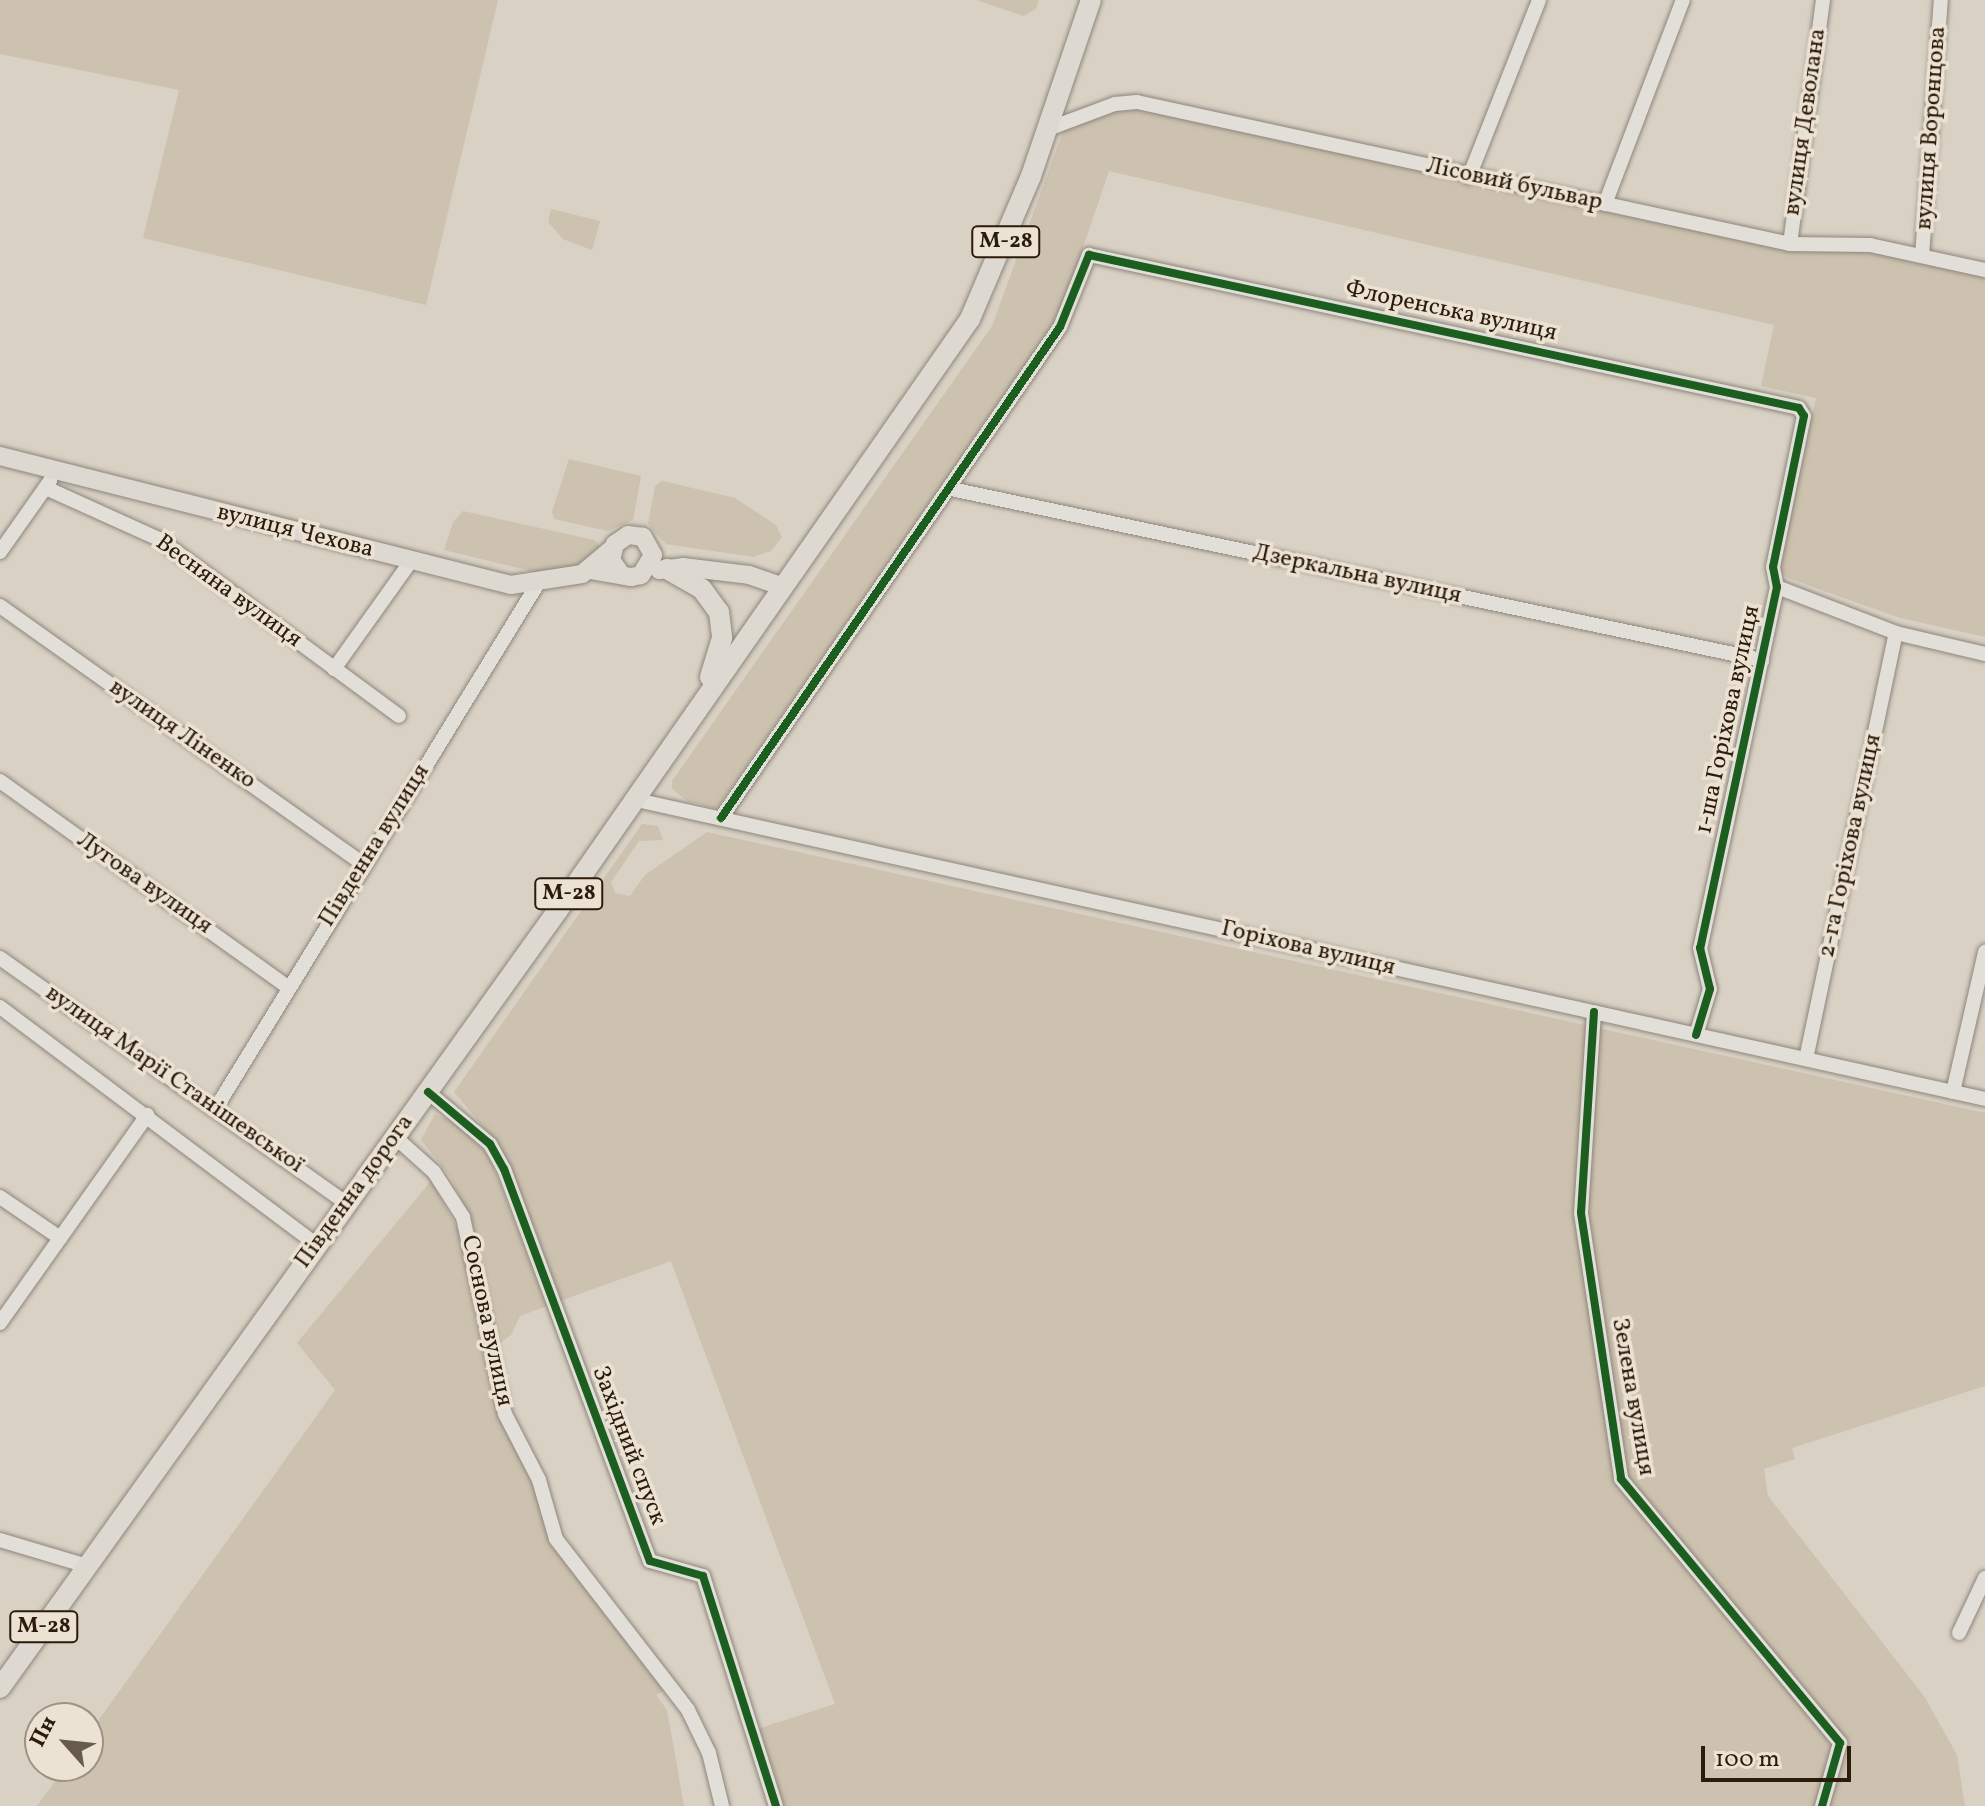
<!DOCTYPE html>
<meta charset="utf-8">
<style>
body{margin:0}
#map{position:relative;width:1985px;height:1806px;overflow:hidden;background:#d9d1c4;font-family:Vollkorn,serif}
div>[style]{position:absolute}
.green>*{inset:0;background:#cdc1af}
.roads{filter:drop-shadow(0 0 2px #8d867c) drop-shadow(0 0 2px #8d867c)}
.minor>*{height:14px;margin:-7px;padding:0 7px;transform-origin:7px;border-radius:7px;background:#e2ded8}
.major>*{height:18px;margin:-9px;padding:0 9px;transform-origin:9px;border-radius:9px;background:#ddd9d1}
.highway>*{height:20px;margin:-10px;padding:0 10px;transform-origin:10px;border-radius:10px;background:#ddd9d1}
.cycleway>*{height:8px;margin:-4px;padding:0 4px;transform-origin:4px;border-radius:4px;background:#1b5e20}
span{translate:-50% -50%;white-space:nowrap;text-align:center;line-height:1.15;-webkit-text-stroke:7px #ece2d3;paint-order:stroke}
.shield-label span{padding:2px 6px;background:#ece2d3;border:2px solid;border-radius:6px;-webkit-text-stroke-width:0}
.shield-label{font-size:22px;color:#2b1b0a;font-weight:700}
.street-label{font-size:24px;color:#2b1b0a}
.north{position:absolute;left:24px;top:1702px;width:80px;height:80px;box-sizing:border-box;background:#ece2d3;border:2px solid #9f9283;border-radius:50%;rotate:297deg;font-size:22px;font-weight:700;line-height:32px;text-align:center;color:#2b1b0a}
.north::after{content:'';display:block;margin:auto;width:28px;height:36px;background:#685b4b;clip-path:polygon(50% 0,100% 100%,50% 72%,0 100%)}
.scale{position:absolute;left:1701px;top:1746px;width:150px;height:36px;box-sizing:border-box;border:4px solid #2b1b0a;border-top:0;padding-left:10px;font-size:24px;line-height:28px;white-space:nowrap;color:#2b1b0a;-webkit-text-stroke:6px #ece2d3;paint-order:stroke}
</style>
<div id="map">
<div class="green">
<div style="clip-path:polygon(0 0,498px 0,426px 305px,143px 238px,179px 90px,0 54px)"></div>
<div style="clip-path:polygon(976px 0,1039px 0,1036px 9px,1023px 16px)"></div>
<div style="clip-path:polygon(1130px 106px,1789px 248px,1863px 250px,1985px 276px,1985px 637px,1900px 618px,1788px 578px,1779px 569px,1816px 398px,1761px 386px,1774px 325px,1109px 171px,1061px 312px,720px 804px,715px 808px,687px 801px,672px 789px,672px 781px,992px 326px,1064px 129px)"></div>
<div style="clip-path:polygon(551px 209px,600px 221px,592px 250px,563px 239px,548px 222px)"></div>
<div style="clip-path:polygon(569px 459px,641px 476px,633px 520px,608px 531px,554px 519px,552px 512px)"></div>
<div style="clip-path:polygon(662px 481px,735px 498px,776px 525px,782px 537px,771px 551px,753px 557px,666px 544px,648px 524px,655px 486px)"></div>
<div style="clip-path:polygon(463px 511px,594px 540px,602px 548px,586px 564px,539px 573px,444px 550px,453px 522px)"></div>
<div style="clip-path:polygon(642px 824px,658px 826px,663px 840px,639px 841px,611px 882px,615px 893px,630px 896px,645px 875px,707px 832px,1985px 1113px,1985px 1386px,1792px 1448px,1795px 1459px,1764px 1469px,1768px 1496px,1924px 1696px,1957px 1755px,1965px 1806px,780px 1806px,757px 1729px,835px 1704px,671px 1261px,560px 1301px,496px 1142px,454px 1092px)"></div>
<div style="clip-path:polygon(435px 1114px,460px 1125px,489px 1156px,547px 1306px,520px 1316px,511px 1335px,496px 1346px,483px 1257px,473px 1226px,451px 1178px,421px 1140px)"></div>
<div style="clip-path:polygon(431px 1181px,465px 1242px,474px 1316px,499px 1413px,534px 1473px,554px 1537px,668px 1688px,656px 1695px,667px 1710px,684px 1806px,37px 1806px,66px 1766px,88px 1766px,88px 1735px,335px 1390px,297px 1343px)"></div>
</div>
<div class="roads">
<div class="minor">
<div style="left:1048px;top:129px;width:72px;rotate:-20.5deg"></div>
<div style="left:1115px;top:104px;width:22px;rotate:-5deg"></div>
<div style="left:1137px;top:102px;width:668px;rotate:12.27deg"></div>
<div style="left:1790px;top:244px;width:80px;rotate:0.7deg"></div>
<div style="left:1870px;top:245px;width:118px;rotate:12.3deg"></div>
<div style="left:1469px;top:177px;width:190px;rotate:-68.4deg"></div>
<div style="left:1605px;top:204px;width:218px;rotate:-69.1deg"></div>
<div style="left:1790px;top:244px;width:246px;rotate:-82.3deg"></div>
<div style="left:1922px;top:256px;width:257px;rotate:-85.8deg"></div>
<div style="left:46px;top:488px;width:124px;rotate:24.3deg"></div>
<div style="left:159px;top:539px;width:298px;rotate:36.4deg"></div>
<div style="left:951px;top:489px;width:829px;rotate:11.91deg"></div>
<div style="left:0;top:552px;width:87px;rotate:-54.8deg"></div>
<div style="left:1777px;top:587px;width:128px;rotate:21.1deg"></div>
<div style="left:1896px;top:633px;width:91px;rotate:13.3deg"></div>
<div style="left:0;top:606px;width:445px;rotate:35.4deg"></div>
<div style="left:334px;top:669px;width:133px;rotate:-54.5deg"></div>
<div style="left:0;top:781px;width:354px;rotate:35.6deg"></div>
<div style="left:632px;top:799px;width:1386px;rotate:12.5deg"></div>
<div style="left:721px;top:818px;width:597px;rotate:-55.38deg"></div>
<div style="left:1060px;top:327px;width:78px;rotate:-68.1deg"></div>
<div style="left:1089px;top:255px;width:726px;rotate:12.16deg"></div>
<div style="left:1799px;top:408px;width:9px;rotate:58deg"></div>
<div style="left:1804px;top:416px;width:154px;rotate:101.6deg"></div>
<div style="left:1773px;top:567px;width:20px;rotate:79deg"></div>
<div style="left:1777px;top:587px;width:369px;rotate:102deg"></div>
<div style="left:1700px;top:948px;width:42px;rotate:76.3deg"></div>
<div style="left:1710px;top:989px;width:48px;rotate:106.9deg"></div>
<div style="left:0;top:958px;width:425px;rotate:35.3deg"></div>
<div style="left:0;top:1007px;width:396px;rotate:36.9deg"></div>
<div style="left:1594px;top:1012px;width:201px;rotate:93.7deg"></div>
<div style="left:1581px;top:1213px;width:269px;rotate:81.4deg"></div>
<div style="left:1621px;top:1479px;width:343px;rotate:50.3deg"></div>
<div style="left:1840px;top:1743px;width:66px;rotate:105.9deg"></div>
<div style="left:1806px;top:1059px;width:435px;rotate:-78.1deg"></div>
<div style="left:428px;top:1092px;width:81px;rotate:40deg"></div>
<div style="left:490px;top:1144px;width:29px;rotate:61deg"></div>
<div style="left:504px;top:1169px;width:418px;rotate:69.6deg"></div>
<div style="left:650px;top:1561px;width:55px;rotate:15.8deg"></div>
<div style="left:703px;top:1576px;width:241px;rotate:72.4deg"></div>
<div style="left:1953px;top:1092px;width:144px;rotate:-77.1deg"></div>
<div style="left:216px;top:1108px;width:614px;rotate:-58.46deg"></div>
<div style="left:395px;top:1137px;width:52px;rotate:41.9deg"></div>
<div style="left:434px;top:1172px;width:54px;rotate:57.2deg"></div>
<div style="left:463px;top:1217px;width:201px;rotate:78deg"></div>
<div style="left:505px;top:1414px;width:74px;rotate:62.7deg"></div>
<div style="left:539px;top:1480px;width:61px;rotate:73.9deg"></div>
<div style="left:556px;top:1539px;width:216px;rotate:52.3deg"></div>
<div style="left:688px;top:1710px;width:48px;rotate:64deg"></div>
<div style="left:709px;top:1753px;width:55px;rotate:76.2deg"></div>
<div style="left:0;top:1197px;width:73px;rotate:34.3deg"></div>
<div style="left:0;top:1323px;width:255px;rotate:-54.7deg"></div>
<div style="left:0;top:1540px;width:91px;rotate:16.6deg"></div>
<div style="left:1959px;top:1633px;width:61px;rotate:-64.7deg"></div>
</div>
<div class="major">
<div style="left:0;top:456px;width:527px;rotate:14.17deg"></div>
<div style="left:511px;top:585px;width:72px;rotate:-8.8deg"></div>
<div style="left:582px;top:574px;width:39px;rotate:-40deg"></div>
<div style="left:590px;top:570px;width:42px;rotate:9.7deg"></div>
<div style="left:631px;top:577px;width:10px;rotate:-11deg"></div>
<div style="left:641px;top:575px;width:23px;rotate:-59deg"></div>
<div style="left:653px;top:555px;width:21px;rotate:-119deg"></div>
<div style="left:643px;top:537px;width:15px;rotate:-172deg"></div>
<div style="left:628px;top:535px;width:16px;rotate:145deg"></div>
<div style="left:615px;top:544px;width:16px;rotate:104deg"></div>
<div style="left:611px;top:560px;width:16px;rotate:55deg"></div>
<div style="left:659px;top:570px;width:24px;rotate:-7deg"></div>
<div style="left:683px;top:567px;width:66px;rotate:6.9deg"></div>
<div style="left:749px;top:575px;width:36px;rotate:19deg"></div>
</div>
<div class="highway">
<div style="left:667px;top:569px;width:40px;rotate:29.7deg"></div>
<div style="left:702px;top:589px;width:29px;rotate:54deg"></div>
<div style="left:719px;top:612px;width:26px;rotate:83deg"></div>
<div style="left:722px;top:638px;width:41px;rotate:107.1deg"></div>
<div style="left:0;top:1688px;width:957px;rotate:-54.35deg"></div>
<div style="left:558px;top:910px;width:720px;rotate:-55.12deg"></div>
<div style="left:970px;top:319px;width:155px;rotate:-66.9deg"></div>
<div style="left:1031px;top:176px;width:186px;rotate:-71.2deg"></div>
</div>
</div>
<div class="cycleway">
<div style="left:721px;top:818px;width:597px;rotate:-55.38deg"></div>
<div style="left:1060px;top:327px;width:78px;rotate:-68.1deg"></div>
<div style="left:1089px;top:255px;width:726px;rotate:12.16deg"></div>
<div style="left:1799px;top:408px;width:9px;rotate:58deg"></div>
<div style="left:1804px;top:416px;width:154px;rotate:101.6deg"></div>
<div style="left:1773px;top:567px;width:20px;rotate:79deg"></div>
<div style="left:1777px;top:587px;width:369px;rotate:102deg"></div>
<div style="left:1700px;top:948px;width:42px;rotate:76.3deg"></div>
<div style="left:1710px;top:989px;width:48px;rotate:106.9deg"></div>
<div style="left:1594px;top:1012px;width:201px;rotate:93.7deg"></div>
<div style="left:1581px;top:1213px;width:269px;rotate:81.4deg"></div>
<div style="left:1621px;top:1479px;width:343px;rotate:50.3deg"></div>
<div style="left:1840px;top:1743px;width:66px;rotate:105.9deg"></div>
<div style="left:428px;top:1092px;width:81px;rotate:40deg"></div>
<div style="left:490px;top:1144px;width:29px;rotate:61deg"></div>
<div style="left:504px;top:1169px;width:418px;rotate:69.6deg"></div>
<div style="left:650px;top:1561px;width:55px;rotate:15.8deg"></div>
<div style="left:703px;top:1576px;width:241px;rotate:72.4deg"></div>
</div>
<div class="shield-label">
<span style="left:1006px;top:242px">М-28</span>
<span style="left:569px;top:894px">М-28</span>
<span style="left:44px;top:1627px">М-28</span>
</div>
<div class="street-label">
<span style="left:1806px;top:122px;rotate:-82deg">вулиця Деволана</span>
<span style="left:1932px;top:128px;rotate:-86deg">вулиця Воронцова</span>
<span style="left:1514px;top:185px;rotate:12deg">Лісовий бульвар</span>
<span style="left:1451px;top:312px;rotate:12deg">Флоренська вулиця</span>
<span style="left:295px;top:532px;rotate:14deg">вулиця Чехова</span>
<span style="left:1357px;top:575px;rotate:12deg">Дзеркальна вулиця</span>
<span style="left:228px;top:592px;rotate:36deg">Весняна вулиця</span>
<span style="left:1729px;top:720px;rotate:-78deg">1-ша Горіхова вулиця</span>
<span style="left:182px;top:735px;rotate:35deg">вулиця Ліненко</span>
<span style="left:375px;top:846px;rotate:-58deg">Південна вулиця</span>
<span style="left:1851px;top:846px;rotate:-78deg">2-га Горіхова вулиця</span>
<span style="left:144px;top:884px;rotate:35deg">Лугова вулиця</span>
<span style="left:1308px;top:949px;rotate:13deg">Горіхова вулиця</span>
<span style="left:174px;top:1080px;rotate:35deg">вулиця Марії Станішевської</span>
<span style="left:355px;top:1192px;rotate:-54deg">Південна дорога</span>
<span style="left:486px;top:1321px;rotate:78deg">Соснова вулиця</span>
<span style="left:1632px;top:1397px;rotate:80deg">Зелена вулиця</span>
<span style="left:628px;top:1446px;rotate:69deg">Західний спуск</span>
</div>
<div class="north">Пн</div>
<div class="scale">100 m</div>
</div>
